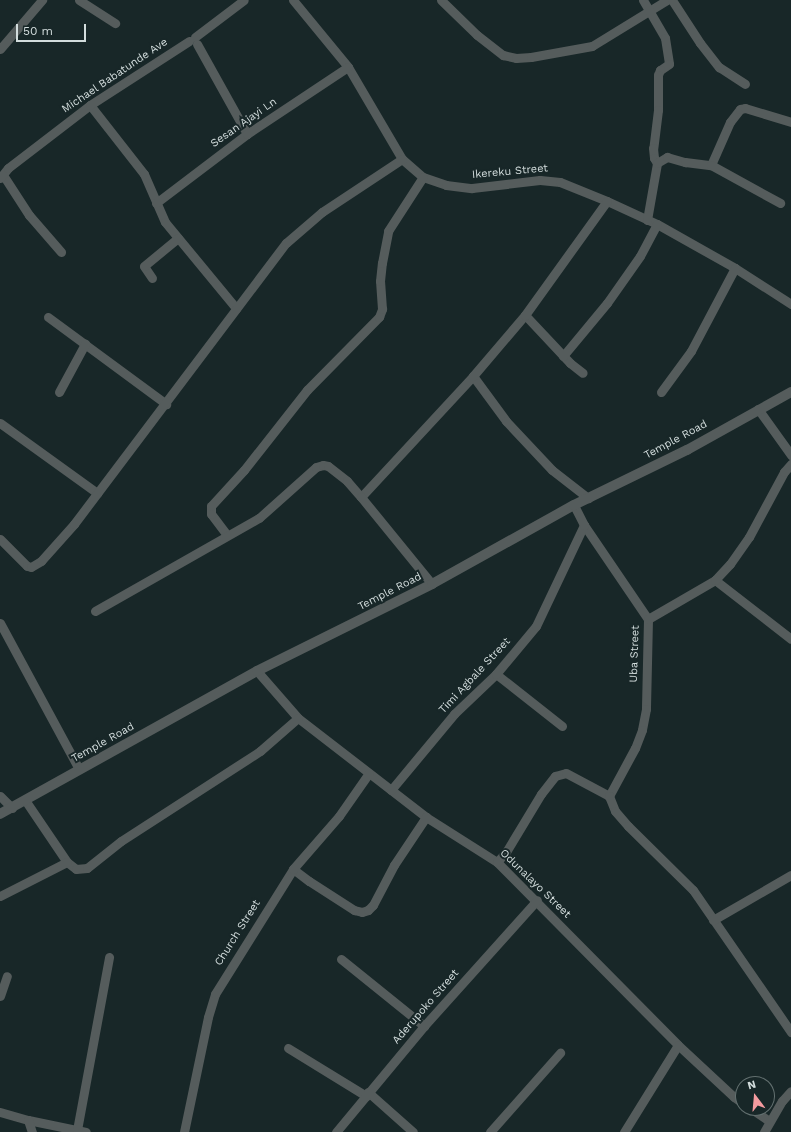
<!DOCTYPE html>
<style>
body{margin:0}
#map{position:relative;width:791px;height:1132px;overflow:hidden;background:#182728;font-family:"Work Sans",sans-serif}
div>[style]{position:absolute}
.minor>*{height:9px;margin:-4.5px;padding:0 4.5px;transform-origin:4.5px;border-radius:4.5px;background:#555c5c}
.tertiary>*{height:10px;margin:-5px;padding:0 5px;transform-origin:5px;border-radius:5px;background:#555c5c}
span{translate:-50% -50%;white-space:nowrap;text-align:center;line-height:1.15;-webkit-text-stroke:4px #182728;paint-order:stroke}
.street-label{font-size:11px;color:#d3dddd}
.north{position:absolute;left:735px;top:1076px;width:40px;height:40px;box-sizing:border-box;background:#182728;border:1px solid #637070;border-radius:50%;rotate:344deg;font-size:11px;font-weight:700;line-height:16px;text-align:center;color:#d3dddd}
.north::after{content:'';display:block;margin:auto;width:14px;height:18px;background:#f49b9f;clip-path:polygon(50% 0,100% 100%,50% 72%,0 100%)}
.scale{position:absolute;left:16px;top:24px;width:70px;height:18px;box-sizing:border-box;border:2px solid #d3dddd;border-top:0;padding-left:5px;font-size:12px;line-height:14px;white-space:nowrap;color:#d3dddd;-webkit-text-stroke:3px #182728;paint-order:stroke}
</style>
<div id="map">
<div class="minor">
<div style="left:79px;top:0;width:43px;rotate:32.6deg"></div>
<div style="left:293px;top:0;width:87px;rotate:50.6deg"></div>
<div style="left:348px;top:67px;width:107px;rotate:59.6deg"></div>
<div style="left:402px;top:159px;width:28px;rotate:41deg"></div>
<div style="left:423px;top:177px;width:24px;rotate:19deg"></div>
<div style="left:446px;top:185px;width:26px;rotate:7deg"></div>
<div style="left:472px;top:188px;width:68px;rotate:-6.7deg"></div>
<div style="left:540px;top:180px;width:20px;rotate:6deg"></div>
<div style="left:560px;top:182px;width:51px;rotate:22deg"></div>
<div style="left:607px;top:201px;width:55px;rotate:24.7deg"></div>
<div style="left:657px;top:224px;width:90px;rotate:29.4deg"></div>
<div style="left:735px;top:268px;width:67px;rotate:32.7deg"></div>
<div style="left:441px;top:0;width:50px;rotate:44.2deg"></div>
<div style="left:477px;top:35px;width:33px;rotate:38deg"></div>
<div style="left:503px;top:55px;width:13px;rotate:13deg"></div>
<div style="left:516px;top:58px;width:15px;rotate:-4deg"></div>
<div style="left:531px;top:57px;width:62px;rotate:-10.2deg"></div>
<div style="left:592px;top:46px;width:88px;rotate:-31.5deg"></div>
<div style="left:643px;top:0;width:44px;rotate:59.9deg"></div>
<div style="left:665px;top:38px;width:26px;rotate:81deg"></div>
<div style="left:669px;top:64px;width:11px;rotate:146deg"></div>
<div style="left:660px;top:70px;width:5px;rotate:112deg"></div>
<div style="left:658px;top:75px;width:35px;rotate:90deg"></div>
<div style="left:658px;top:110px;width:38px;rotate:97deg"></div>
<div style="left:653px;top:148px;width:10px;rotate:84deg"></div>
<div style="left:654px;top:158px;width:6px;rotate:59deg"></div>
<div style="left:672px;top:0;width:51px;rotate:56.9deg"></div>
<div style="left:700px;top:43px;width:31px;rotate:52deg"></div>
<div style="left:719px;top:67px;width:31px;rotate:33deg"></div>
<div style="left:195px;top:37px;width:61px;rotate:-37.1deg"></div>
<div style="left:197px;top:44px;width:103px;rotate:60.9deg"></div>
<div style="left:0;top:49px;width:65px;rotate:-49.4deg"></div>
<div style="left:90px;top:105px;width:88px;rotate:52deg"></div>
<div style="left:144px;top:174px;width:52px;rotate:66.4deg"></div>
<div style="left:165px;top:222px;width:112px;rotate:50.5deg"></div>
<div style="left:711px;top:165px;width:47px;rotate:-66.2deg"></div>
<div style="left:730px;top:122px;width:16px;rotate:-52deg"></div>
<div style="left:740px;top:109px;width:5px;rotate:-11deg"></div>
<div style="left:745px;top:108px;width:48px;rotate:16.9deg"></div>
<div style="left:3px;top:175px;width:48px;rotate:57deg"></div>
<div style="left:29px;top:215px;width:49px;rotate:49.1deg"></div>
<div style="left:0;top:178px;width:13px;rotate:-51deg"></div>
<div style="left:8px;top:168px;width:103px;rotate:-37.5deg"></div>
<div style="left:90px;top:105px;width:118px;rotate:-32.9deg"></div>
<div style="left:156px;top:203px;width:114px;rotate:-37.2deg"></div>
<div style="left:247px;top:134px;width:121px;rotate:-33.6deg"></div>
<div style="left:647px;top:220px;width:58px;rotate:-80deg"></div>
<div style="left:657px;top:163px;width:12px;rotate:-31deg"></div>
<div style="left:667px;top:157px;width:19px;rotate:16deg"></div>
<div style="left:685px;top:162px;width:26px;rotate:7deg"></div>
<div style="left:711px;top:165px;width:79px;rotate:28.8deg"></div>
<div style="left:152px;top:278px;width:14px;rotate:-124deg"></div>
<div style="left:144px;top:266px;width:44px;rotate:-39.5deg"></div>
<div style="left:525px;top:315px;width:66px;rotate:46.8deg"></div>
<div style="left:570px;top:363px;width:16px;rotate:38deg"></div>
<div style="left:48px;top:317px;width:147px;rotate:36.4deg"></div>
<div style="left:563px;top:356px;width:69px;rotate:-50.3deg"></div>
<div style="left:607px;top:303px;width:57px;rotate:-54.9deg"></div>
<div style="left:640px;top:256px;width:36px;rotate:-62deg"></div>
<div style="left:473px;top:376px;width:56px;rotate:53.7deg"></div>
<div style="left:506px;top:421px;width:67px;rotate:46.8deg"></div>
<div style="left:552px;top:470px;width:46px;rotate:37.9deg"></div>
<div style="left:59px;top:392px;width:55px;rotate:-61.6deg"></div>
<div style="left:661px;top:392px;width:51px;rotate:-53.8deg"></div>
<div style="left:691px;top:351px;width:94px;rotate:-62.1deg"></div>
<div style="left:758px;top:409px;width:57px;rotate:54.3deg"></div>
<div style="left:0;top:423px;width:120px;rotate:35.8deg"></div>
<div style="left:361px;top:497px;width:165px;rotate:-47.2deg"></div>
<div style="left:473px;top:376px;width:80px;rotate:-49.6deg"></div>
<div style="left:525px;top:315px;width:140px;rotate:-54.3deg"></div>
<div style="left:584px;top:525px;width:114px;rotate:55.8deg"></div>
<div style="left:648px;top:619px;width:90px;rotate:91.3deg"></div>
<div style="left:646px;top:709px;width:21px;rotate:101deg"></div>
<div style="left:642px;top:730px;width:19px;rotate:111deg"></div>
<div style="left:635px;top:748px;width:55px;rotate:118.4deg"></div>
<div style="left:227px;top:535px;width:26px;rotate:-127deg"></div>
<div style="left:211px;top:514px;width:8px;rotate:-90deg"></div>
<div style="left:211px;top:506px;width:49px;rotate:-47.5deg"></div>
<div style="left:244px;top:470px;width:102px;rotate:-51.8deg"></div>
<div style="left:307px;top:390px;width:103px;rotate:-45.4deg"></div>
<div style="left:379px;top:317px;width:9px;rotate:-69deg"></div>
<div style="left:382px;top:309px;width:28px;rotate:-94deg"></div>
<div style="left:380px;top:281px;width:18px;rotate:-84deg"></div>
<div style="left:382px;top:263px;width:33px;rotate:-79deg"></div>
<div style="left:388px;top:231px;width:64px;rotate:-57.1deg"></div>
<div style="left:0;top:539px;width:38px;rotate:45deg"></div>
<div style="left:27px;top:566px;width:4px;rotate:14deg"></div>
<div style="left:31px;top:567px;width:12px;rotate:-31deg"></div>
<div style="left:41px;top:561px;width:50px;rotate:-48.3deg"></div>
<div style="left:74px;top:524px;width:352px;rotate:-53deg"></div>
<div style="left:286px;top:243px;width:48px;rotate:-40.7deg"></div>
<div style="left:322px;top:212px;width:96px;rotate:-33.5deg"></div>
<div style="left:715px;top:580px;width:96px;rotate:37.8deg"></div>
<div style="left:95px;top:611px;width:189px;rotate:-29.6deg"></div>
<div style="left:259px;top:518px;width:76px;rotate:-41.8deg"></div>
<div style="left:316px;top:467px;width:7px;rotate:-16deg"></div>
<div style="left:323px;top:465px;width:5px;rotate:11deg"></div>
<div style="left:328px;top:466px;width:24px;rotate:38deg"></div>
<div style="left:347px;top:481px;width:21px;rotate:49deg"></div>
<div style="left:361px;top:497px;width:112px;rotate:50.8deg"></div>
<div style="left:648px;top:619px;width:78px;rotate:-30.2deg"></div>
<div style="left:715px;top:580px;width:22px;rotate:-47deg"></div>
<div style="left:730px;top:564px;width:33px;rotate:-55deg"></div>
<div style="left:749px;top:537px;width:74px;rotate:-61.7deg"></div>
<div style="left:784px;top:472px;width:11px;rotate:-49deg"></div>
<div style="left:0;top:623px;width:166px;rotate:61.6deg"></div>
<div style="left:257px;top:671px;width:62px;rotate:48.9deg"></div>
<div style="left:298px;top:718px;width:162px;rotate:37.7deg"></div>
<div style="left:426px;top:817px;width:84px;rotate:32.4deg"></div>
<div style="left:497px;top:862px;width:257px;rotate:45.3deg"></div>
<div style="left:678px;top:1045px;width:76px;rotate:42.9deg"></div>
<div style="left:734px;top:1097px;width:11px;rotate:34deg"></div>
<div style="left:496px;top:674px;width:84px;rotate:38.2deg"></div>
<div style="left:391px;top:790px;width:99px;rotate:-50.3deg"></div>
<div style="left:454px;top:714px;width:58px;rotate:-43.6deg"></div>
<div style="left:496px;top:674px;width:62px;rotate:-50.2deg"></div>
<div style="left:536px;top:626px;width:112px;rotate:-64.6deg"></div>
<div style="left:584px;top:525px;width:22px;rotate:-117deg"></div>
<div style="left:0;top:796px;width:17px;rotate:45deg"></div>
<div style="left:25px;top:800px;width:75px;rotate:55.9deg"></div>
<div style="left:67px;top:862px;width:11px;rotate:38deg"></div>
<div style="left:76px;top:869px;width:11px;rotate:-5deg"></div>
<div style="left:87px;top:868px;width:43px;rotate:-38.5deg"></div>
<div style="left:121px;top:841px;width:166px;rotate:-32.9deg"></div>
<div style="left:260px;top:751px;width:50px;rotate:-41deg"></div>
<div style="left:497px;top:862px;width:13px;rotate:-48deg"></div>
<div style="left:506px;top:852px;width:68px;rotate:-58.9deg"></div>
<div style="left:541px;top:794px;width:23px;rotate:-52deg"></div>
<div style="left:555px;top:776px;width:11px;rotate:-15deg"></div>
<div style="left:566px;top:773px;width:49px;rotate:28.1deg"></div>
<div style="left:609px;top:796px;width:16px;rotate:68deg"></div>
<div style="left:615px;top:811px;width:20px;rotate:49deg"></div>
<div style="left:628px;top:826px;width:91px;rotate:44.6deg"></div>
<div style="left:693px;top:890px;width:173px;rotate:55.4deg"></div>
<div style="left:293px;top:869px;width:20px;rotate:37deg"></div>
<div style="left:309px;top:881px;width:54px;rotate:32.8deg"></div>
<div style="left:354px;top:910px;width:8px;rotate:14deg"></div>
<div style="left:362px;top:912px;width:6px;rotate:-18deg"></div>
<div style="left:368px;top:910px;width:7px;rotate:-45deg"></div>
<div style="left:373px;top:905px;width:45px;rotate:-62.3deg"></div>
<div style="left:394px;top:865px;width:58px;rotate:-56.3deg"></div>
<div style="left:0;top:896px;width:75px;rotate:-26.9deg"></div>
<div style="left:713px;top:920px;width:90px;rotate:-30deg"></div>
<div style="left:341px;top:959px;width:107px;rotate:38.9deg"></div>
<div style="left:0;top:996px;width:21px;rotate:-71deg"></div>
<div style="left:288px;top:1048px;width:92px;rotate:31.6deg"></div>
<div style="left:368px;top:1092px;width:60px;rotate:41.6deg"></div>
<div style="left:750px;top:1108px;width:23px;rotate:34deg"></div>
<div style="left:0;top:1112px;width:29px;rotate:16deg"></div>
<div style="left:28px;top:1120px;width:59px;rotate:11.7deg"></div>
<div style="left:28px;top:1120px;width:13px;rotate:72deg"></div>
<div style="left:77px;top:1130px;width:176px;rotate:-79.5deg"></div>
<div style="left:184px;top:1132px;width:117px;rotate:-78.2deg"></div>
<div style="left:208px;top:1017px;width:24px;rotate:-73deg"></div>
<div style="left:215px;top:994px;width:147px;rotate:-58deg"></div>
<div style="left:293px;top:869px;width:70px;rotate:-49deg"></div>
<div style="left:339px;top:816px;width:52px;rotate:-55.1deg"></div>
<div style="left:336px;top:1132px;width:138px;rotate:-50.3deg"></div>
<div style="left:424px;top:1026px;width:169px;rotate:-48.1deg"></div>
<div style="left:490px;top:1132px;width:106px;rotate:-48.5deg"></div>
<div style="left:624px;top:1132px;width:102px;rotate:-58.2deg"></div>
<div style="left:764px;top:1132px;width:36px;rotate:-60deg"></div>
<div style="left:782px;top:1101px;width:13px;rotate:-48deg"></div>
</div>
<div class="tertiary">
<div style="left:0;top:814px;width:294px;rotate:-29.1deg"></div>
<div style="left:257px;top:671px;width:195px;rotate:-26.4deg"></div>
<div style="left:432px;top:584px;width:162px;rotate:-29.1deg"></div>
<div style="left:574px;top:505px;width:126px;rotate:-26deg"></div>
<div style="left:687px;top:450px;width:119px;rotate:-29.1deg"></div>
</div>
<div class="street-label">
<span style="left:115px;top:76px;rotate:-34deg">Michael Babatunde Ave</span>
<span style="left:244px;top:123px;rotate:-35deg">Sesan Ajayi Ln</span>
<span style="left:510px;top:172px;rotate:-5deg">Ikereku Street</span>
<span style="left:676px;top:440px;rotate:-28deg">Temple Road</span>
<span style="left:390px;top:592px;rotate:-27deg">Temple Road</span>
<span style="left:635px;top:654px;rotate:-88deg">Uba Street</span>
<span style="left:475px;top:676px;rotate:-47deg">Timi Agbale Street</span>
<span style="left:103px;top:743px;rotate:-29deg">Temple Road</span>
<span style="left:535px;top:884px;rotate:44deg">Odunalayo Street</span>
<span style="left:238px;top:933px;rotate:-58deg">Church Street</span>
<span style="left:426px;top:1007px;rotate:-49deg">Aderupoko Street</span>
</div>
<div class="north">N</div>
<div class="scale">50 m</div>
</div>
